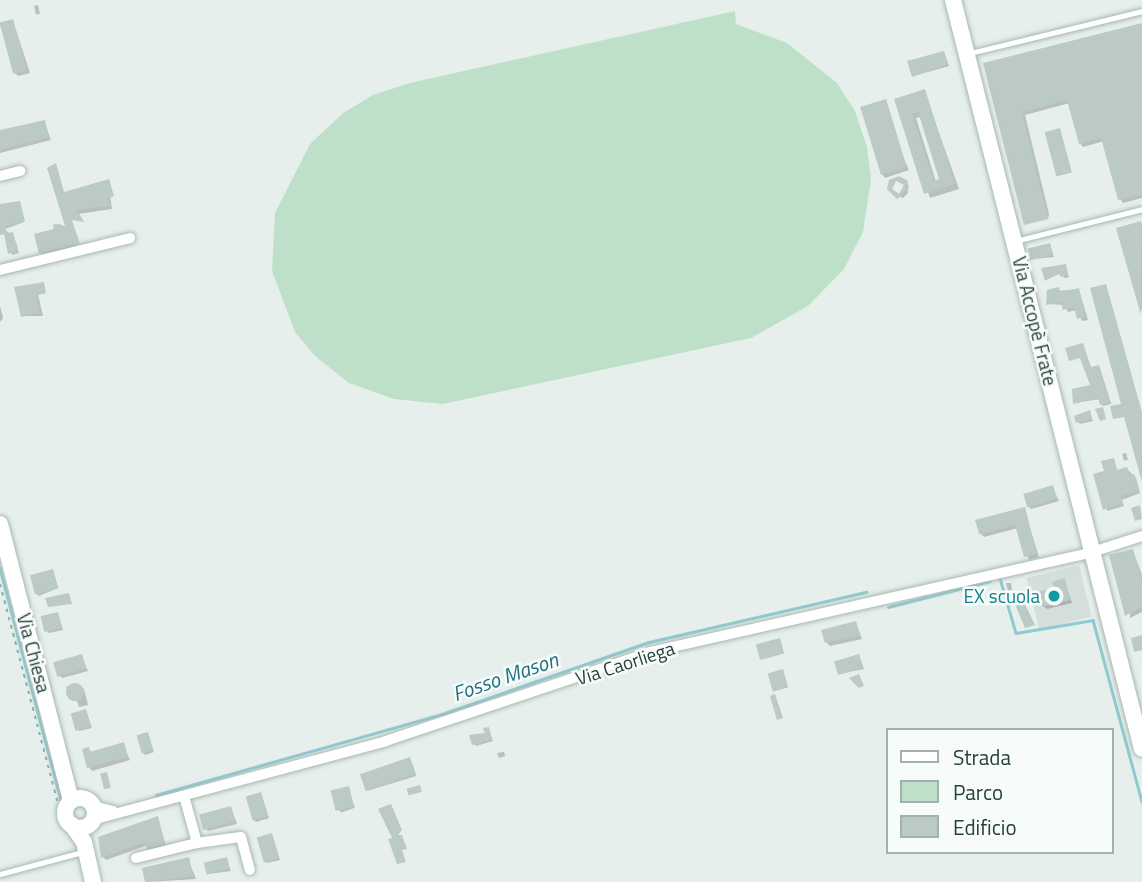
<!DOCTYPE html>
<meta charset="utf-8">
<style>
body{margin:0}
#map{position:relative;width:1142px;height:882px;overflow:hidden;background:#e6efeb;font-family:"Titillium Web",sans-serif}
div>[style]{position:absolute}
.built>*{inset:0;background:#d4dfda;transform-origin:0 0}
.green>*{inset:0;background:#bfe0c8}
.shadow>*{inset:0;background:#0003;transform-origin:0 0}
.stream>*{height:2.5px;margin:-1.25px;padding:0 1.25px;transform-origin:1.25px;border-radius:1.25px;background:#8ec9d4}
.building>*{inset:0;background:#bbcac4;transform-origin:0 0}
.round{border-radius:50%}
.path>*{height:2px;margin-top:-1px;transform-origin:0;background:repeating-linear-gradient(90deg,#86b3a5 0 3.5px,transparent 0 8.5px)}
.roads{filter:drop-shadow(0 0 2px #a8b8b2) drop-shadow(0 0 2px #a8b8b2)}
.lane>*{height:5px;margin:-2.5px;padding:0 2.5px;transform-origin:2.5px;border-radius:2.5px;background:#fff}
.street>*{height:10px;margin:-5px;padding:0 5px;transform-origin:5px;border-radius:5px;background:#fff}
.secondary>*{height:16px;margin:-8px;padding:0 8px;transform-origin:8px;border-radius:8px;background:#fff}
.secondary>.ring{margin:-8px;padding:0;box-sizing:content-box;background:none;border:16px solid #fff;border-radius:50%}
.dots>*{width:19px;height:19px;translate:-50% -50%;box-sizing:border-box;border:4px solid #f7fbf9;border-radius:50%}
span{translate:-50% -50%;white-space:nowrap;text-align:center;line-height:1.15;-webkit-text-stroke:5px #f7fbf9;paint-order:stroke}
.street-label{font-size:19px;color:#24423a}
.culture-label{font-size:19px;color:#0d838f}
.right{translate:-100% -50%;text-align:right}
.water-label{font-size:21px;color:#1c6f80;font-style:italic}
.legend{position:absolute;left:886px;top:728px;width:228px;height:126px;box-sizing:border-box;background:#f7fbf9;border:2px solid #a3b1ad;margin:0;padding:9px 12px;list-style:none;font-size:21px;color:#24423a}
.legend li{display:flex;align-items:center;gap:14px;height:35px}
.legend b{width:35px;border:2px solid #a3b1ad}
</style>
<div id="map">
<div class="built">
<div style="left:1079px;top:565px;width:53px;height:54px;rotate:76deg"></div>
</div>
<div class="green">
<div style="clip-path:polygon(735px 11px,736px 24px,787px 43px,837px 83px,855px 111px,867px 147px,871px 179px,863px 232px,844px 269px,808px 306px,751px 338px,443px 404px,394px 399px,349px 383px,315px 356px,295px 332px,272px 271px,275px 213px,310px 144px,343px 113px,373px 95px,410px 83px)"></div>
</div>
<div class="shadow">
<div style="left:38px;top:5px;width:9px;height:4px;rotate:77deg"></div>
<div style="clip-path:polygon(13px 21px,30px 73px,18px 76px,15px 73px)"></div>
<div style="clip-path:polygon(1142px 25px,1142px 198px,1123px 203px,1120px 199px,1104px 141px,1083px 147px,1080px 143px,1070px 103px,1025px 115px,1049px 214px,1048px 219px,1026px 224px,985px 65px)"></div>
<div style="clip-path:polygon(944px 53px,949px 66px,917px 75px)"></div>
<div style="clip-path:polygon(evenodd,924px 91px,959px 189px,930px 198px,896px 100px,924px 91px,921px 117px,941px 180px,936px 182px,916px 118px,921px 117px)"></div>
<div style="clip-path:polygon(44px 122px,51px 140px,0 153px,0 131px)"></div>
<div style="clip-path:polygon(899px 148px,909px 170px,885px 178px,882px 174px)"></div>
<div style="clip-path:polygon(55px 165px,64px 194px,108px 181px,112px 209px,78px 214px,71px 219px,79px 244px,44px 257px,41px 253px,58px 230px,55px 225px,60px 224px,69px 233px,51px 166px)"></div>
<div style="clip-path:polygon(907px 182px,908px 193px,903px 198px,896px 195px,907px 189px)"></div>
<div style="clip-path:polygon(19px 203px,24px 222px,5px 229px,16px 242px,19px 253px,12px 255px,6px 233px,0 235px,0 206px)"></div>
<div style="clip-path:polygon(1140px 223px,1142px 224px,1142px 311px,1118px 229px)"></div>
<div style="clip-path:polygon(1050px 245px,1054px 257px,1033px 259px)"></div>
<div style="clip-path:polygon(1065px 266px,1069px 277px,1064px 278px,1061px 273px,1046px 280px,1044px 269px)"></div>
<div style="clip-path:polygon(1106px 286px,1142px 413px,1142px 479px,1123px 405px)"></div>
<div style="clip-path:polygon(16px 289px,46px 293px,38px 295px,43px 316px,22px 316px)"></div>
<div style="clip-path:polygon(1079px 290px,1088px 320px,1082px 321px,1077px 310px,1068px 312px,1064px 305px,1048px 304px,1049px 291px)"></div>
<div style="clip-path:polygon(0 306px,3px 318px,0 322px)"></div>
<div style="clip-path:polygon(1087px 358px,1089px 369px,1100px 369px,1111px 404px,1103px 406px,1100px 399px,1075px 403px,1091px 386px,1082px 359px,1072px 362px)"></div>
<div style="clip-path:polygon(1089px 412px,1093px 421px,1080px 424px,1078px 422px)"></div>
<div style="left:1126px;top:453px;width:7px;height:4px;rotate:74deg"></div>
<div style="clip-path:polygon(1113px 460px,1118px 471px,1127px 469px,1136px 478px,1140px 493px,1122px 500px,1124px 506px,1107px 511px,1106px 472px)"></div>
<div style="clip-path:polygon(1052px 487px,1059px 501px,1031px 509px,1028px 505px)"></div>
<div style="clip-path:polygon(1024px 509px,1039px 557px,1029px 560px,1018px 528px,984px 537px,980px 533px)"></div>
<div style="clip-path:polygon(1133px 551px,1142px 575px,1142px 612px,1130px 618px)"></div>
<div style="clip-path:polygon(53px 571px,58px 588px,39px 596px,37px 594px)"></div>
<div style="clip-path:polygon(1064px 580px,1072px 603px,1047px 609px,1043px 606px)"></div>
<div style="clip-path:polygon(1006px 583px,1011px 583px,1012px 590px,1008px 591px)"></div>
<div style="clip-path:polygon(58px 614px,63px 630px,49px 633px,47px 631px)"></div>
<div style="clip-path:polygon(856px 623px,862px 639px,830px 646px,827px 643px)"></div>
<div style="clip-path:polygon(81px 655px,88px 671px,62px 678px,59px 675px)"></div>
<div style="clip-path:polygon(860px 658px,864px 669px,839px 674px)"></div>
<div style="clip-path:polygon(77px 684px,84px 689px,88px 705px,79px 707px,77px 701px,70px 700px,66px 687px)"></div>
<div style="clip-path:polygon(86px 711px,92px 728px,79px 731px,77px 729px)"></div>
<div style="clip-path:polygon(488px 729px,493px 741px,476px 746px,474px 744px)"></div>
<div style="clip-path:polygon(148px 734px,154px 752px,145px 755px,143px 753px)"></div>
<div style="clip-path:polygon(123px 744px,130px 760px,92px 771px,89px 767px,88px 749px,93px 753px)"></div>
<div style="clip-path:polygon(504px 752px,505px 756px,499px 758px,497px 753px)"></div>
<div style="clip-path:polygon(411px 761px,416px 776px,367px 791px)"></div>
<div style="left:348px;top:788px;width:21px;height:15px;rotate:71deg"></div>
<div style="clip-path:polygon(261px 794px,269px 818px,256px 822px,254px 820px)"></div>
<div style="clip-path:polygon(231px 808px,237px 824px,208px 831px,205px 828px)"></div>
<div style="clip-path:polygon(157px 818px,168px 851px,148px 845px,106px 860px,103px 857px)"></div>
<div style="clip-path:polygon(272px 835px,280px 860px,267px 863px,265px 861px)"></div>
<div style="clip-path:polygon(188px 859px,196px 879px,147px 882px,144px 869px)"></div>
<div style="clip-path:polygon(226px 859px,231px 871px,209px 874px)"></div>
</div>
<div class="stream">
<div style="left:0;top:568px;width:245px;rotate:75.3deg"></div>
<div style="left:1000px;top:578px;width:57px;rotate:73.8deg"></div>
<div style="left:1016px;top:633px;width:78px;rotate:-9.6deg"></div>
<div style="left:1093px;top:620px;width:188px;rotate:74.9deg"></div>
<div style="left:888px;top:607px;width:105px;rotate:-14.3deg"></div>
<div style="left:156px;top:795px;width:300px;rotate:-15.8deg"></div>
<div style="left:445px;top:713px;width:216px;rotate:-19.2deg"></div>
<div style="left:649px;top:642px;width:223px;rotate:-13deg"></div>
</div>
<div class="building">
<div style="left:13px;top:19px;width:53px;height:14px;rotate:75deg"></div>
<div style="clip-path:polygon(1142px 23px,1142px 195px,1118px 200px,1101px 138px,1079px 144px,1067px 100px,1022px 112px,1048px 219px,1024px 225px,983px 63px)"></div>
<div style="clip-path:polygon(944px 51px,948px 64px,912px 77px,907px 61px)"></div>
<div style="clip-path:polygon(evenodd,925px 89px,955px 184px,924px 194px,894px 99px,925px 89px,918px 112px,939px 179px,934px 181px,912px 114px,918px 112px)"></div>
<div style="left:886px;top:99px;width:71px;height:27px;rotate:73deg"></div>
<div style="clip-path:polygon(45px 120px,49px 137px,0 150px,0 130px)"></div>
<div style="left:1060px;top:128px;width:46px;height:16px;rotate:75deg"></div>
<div style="clip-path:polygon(56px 163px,64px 192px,109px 179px,114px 196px,108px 198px,110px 206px,77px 210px,84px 222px,72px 220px,80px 244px,39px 254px,34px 234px,54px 229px,53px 224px,65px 226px,47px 168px)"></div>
<div style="clip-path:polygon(evenodd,899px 176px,907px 180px,909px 188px,897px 199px,887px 189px,889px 180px,899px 176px,896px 181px,904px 185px,899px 194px,892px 189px,896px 181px)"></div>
<div style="clip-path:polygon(20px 201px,25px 221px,5px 226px,7px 233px,13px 232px,18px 251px,8px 254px,4px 234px,0 235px,0 204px)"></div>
<div style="clip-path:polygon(1141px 221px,1142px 225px,1141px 315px,1116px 228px)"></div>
<div style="left:1050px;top:243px;width:12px;height:23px;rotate:76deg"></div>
<div style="clip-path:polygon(1066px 264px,1068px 275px,1060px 277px,1059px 272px,1045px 281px,1041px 268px)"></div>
<div style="clip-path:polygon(44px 282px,46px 293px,36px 295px,40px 313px,21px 317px,14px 287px)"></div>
<div style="clip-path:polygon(1106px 284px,1142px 413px,1142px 482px,1124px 417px,1113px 419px,1110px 406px,1121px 404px,1090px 288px)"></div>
<div style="clip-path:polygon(1059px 287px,1060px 292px,1079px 288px,1085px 317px,1077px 319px,1074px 307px,1063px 310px,1061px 302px,1046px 305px,1047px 290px)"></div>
<div style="clip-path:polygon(1083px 343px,1091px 367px,1099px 365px,1111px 403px,1100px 405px,1098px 398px,1073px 404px,1072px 389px,1090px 385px,1080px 358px,1069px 361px,1065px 348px)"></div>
<div style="clip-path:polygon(1103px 407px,1106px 419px,1100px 421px,1095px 409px)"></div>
<div style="clip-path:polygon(1090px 410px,1092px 419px,1076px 423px,1074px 416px)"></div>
<div style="clip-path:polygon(1114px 458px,1117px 470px,1127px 467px,1130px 476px,1134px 474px,1139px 491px,1121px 496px,1123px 504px,1103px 510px,1093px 474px,1104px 471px,1101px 461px)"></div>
<div style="left:1053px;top:485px;width:14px;height:31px;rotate:73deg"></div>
<div style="clip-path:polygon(1140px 505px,1142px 519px,1135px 521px,1131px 508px)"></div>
<div style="clip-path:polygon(1025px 507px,1037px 554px,1024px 557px,1015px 525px,979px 534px,975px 520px)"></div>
<div style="clip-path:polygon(1133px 549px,1142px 580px,1142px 607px,1125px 616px,1109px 555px)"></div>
<div style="left:53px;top:569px;width:20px;height:24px;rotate:75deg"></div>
<div style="clip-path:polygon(1065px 578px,1070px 600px,1042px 607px,1038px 592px,1054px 588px,1052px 582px)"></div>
<div style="clip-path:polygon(69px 593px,72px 604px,48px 607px,45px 598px)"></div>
<div style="clip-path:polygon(1024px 602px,1035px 625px,1025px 628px,1015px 604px)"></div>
<div style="left:58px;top:612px;width:16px;height:18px;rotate:76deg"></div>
<div style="clip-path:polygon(856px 621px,860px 636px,825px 643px,821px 630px)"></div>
<div style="clip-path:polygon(1142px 635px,1142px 650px,1134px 652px,1131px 638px)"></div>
<div style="left:780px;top:638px;width:16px;height:25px;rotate:75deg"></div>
<div style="left:82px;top:654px;width:15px;height:30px;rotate:74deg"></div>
<div style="left:859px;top:654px;width:14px;height:26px;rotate:73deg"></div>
<div style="left:783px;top:669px;width:19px;height:16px;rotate:74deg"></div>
<div style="clip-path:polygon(859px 674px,864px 686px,859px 688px,849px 678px)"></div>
<div class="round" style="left:66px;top:683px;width:18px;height:18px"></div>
<div style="clip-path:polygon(775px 694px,783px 718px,777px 720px,770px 696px)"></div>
<div style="left:86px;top:709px;width:18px;height:16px;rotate:74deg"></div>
<div style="clip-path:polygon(489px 727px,492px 739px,472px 745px,469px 735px,485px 733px,483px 728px)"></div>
<div style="left:148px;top:732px;width:19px;height:12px;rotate:74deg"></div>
<div style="clip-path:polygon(124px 742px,128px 757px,87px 768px,82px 749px,89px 747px,90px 752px)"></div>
<div style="left:410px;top:757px;width:18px;height:53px;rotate:71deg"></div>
<div style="left:107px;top:772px;width:16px;height:7px;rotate:76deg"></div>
<div style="left:420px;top:785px;width:7px;height:14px;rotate:74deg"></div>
<div style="left:349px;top:786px;width:21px;height:19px;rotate:76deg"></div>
<div style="left:261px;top:792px;width:25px;height:16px;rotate:74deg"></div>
<div style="clip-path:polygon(391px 804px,402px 830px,398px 835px,402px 835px,407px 849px,402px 850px,406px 862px,397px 864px,388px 839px,392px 838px,378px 809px)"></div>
<div style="left:231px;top:806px;width:16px;height:33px;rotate:75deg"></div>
<div style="clip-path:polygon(158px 816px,166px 848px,148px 853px,145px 842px,101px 858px,98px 837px)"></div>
<div style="left:272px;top:833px;width:26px;height:16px;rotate:74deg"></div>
<div style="clip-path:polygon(189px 857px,193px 876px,145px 882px,142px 868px)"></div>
<div style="left:227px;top:857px;width:12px;height:24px;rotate:76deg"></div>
</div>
<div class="path">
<div style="left:0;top:584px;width:242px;rotate:75.2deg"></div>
</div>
<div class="roads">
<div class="lane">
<div style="left:970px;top:53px;width:177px;rotate:-13.7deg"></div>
<div style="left:1015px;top:241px;width:131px;rotate:-14.1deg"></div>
<div style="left:0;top:874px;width:85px;rotate:-15deg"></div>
</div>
<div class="street">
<div style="left:0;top:176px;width:21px;rotate:-14deg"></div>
<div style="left:0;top:270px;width:134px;rotate:-13.8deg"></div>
<div style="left:184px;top:796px;width:49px;rotate:74.5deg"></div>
<div style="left:197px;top:843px;width:44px;rotate:-7.8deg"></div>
<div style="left:241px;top:837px;width:34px;rotate:75deg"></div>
<div style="left:93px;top:806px;width:21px;rotate:14deg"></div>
<div style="left:92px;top:820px;width:304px;rotate:-15deg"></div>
<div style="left:386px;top:741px;width:279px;rotate:-18.6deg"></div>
<div style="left:650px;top:652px;width:447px;rotate:-12.7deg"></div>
<div style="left:1086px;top:554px;width:59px;rotate:-17.8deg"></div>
<div style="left:136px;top:858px;width:63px;rotate:-13.8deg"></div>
</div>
<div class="secondary">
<div style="left:953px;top:0;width:772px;rotate:75.84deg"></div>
<div style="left:0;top:524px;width:286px;rotate:75.6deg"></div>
<div class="ring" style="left:65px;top:798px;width:14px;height:14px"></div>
<div style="left:72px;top:825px;width:21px;rotate:55deg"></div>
<div style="left:84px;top:842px;width:41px;rotate:77.3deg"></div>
</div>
</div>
<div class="dots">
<div style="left:1054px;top:596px;background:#0f9aa8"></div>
</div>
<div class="street-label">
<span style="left:1035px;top:321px;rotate:76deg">Via Accopè Frate</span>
<span style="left:34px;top:653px;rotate:75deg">Via Chiesa</span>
<span style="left:625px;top:663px;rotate:-18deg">Via Caorliega</span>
</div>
<div class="culture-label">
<span class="right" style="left:1040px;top:596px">EX scuola</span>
</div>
<div class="water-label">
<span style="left:505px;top:676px;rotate:-19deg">Fosso Mason</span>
</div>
<ul class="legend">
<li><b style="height:9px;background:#fff"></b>Strada</li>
<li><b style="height:19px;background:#bfe0c8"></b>Parco</li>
<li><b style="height:19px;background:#bbcac4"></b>Edificio</li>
</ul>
</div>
